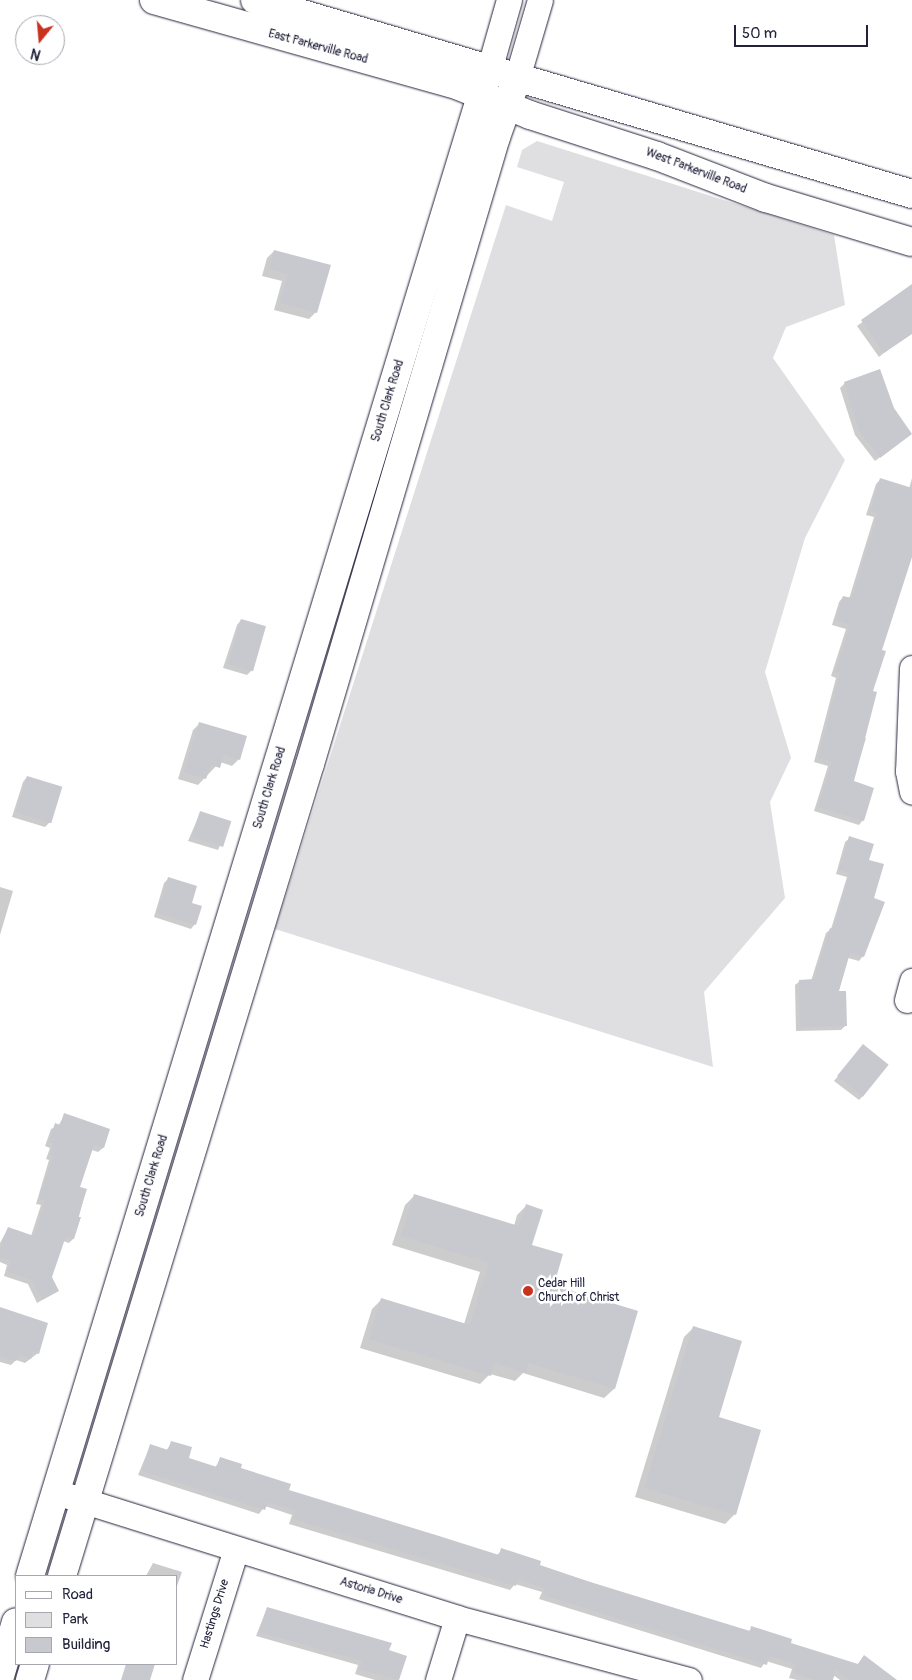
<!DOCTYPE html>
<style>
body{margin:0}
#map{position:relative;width:912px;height:1680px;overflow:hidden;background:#fff;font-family:Pangolin,sans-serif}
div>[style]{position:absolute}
.green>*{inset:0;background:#dfdfe2}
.shadow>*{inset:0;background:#0003}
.building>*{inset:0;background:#c8c8cf;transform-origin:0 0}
.roads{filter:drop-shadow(0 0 1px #22223b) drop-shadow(0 0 1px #22223b)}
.minor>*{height:25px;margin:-12.5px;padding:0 12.5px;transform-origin:12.5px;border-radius:12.5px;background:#fff}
.major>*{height:28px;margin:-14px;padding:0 14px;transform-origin:14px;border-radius:14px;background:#fff}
.dots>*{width:14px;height:14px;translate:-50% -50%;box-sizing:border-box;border:2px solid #fff;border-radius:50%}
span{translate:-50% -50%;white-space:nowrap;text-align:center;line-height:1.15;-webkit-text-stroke:5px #fff;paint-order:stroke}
.street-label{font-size:12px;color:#22223b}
.poi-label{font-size:12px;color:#22223b}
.left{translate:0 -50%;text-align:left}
.legend{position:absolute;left:15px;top:1575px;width:162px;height:90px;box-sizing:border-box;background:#fff;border:1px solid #a7a7b1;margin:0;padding:6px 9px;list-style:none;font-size:15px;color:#22223b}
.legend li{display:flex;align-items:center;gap:10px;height:25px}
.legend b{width:25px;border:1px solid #a7a7b1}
.north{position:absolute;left:15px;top:15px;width:50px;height:50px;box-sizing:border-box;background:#fff;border:1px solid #a7a7b1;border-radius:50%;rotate:197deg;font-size:14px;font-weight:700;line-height:20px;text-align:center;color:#22223b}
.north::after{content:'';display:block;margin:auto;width:18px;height:22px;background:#c8321e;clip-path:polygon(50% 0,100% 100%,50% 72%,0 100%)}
.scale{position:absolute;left:734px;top:25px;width:134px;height:22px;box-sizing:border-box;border:2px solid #22223b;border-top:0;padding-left:6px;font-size:15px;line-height:18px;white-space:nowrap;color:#22223b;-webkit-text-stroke:4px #fff;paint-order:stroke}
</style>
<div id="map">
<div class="green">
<div style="clip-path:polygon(537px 141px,834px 235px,845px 305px,786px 327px,773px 358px,845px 460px,805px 538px,765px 672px,791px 758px,770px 802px,785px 898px,704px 992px,713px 1067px,275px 929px,506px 205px,552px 221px,564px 182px,517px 167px,522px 150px)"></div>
</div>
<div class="shadow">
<div style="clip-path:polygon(274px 251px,316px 312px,309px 319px,274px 310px,282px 281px,262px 276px,267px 258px)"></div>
<div style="clip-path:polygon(912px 286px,912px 330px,879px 357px,857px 326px)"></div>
<div style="clip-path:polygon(845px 383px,893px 409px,911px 433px,875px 461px,855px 435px,840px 388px)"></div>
<div style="clip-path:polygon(912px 478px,912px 551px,881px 651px,862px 737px,866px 738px,853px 782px,863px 820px,859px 825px,814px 811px,828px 766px,814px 762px,836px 678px,831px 676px,846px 629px,832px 625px,839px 602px,843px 597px,849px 599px,874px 517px,866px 515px,876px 484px,880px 480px,909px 489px)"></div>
<div style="clip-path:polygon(241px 620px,264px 627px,251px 671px,247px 675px,223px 668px,237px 625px)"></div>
<div style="clip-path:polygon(200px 723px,239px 759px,232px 766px,220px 762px,198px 785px,178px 779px,193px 730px)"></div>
<div style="clip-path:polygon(27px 777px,50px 822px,45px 827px,12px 817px,23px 782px)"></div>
<div style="clip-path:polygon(200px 813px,230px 822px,218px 850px,188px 841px)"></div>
<div style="clip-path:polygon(850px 838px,868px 861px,872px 899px,863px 956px,859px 961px,848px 958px,837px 993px,846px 1025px,841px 1030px,796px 1031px,795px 985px,800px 981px,811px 981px,826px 933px,831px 929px,847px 877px,836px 874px,845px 842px)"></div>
<div style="clip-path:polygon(169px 878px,190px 904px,195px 924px,191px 929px,154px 917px,164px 883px)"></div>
<div style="clip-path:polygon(0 887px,13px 891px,0 935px)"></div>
<div style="clip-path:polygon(859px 1050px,863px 1096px,859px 1100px,834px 1081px)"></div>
<div style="clip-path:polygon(65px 1115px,109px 1130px,103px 1148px,98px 1152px,92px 1150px,79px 1187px,86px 1190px,73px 1239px,69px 1243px,63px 1241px,51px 1277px,58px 1291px,37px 1303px,28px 1284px,4px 1276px,7px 1265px,0 1262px,0 1243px,8px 1228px,31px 1236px,41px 1205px,36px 1204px,49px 1160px,46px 1159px,50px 1148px,45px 1146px,51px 1129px,58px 1126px)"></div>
<div style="clip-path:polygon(414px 1196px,514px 1226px,517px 1215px,526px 1206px,530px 1246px,552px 1286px,637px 1311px,614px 1389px,604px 1398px,523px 1373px,515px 1381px,490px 1374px,480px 1384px,360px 1348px,372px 1309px,382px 1299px,464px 1324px,480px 1272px,392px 1245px,405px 1205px)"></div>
<div style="clip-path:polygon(0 1311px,38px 1353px,25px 1363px,16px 1360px,11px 1365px,0 1362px)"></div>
<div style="clip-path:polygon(693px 1328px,717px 1418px,760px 1431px,734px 1515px,725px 1524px,635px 1497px,684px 1337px)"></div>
<div style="clip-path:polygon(172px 1442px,187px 1459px,215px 1468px,220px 1459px,288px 1491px,497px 1555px,502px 1550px,539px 1566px,748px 1632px,752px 1628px,789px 1644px,857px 1665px,864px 1657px,895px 1680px,840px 1680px,833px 1675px,831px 1680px,797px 1680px,789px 1678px,792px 1669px,766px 1661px,761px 1668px,539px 1599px,542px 1592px,515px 1584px,510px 1590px,289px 1524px,292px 1515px,265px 1506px,259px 1514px,138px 1475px,150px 1446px,166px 1451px)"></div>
<div style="clip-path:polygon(153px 1563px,182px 1572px,176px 1589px,176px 1576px,146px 1576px)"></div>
<div style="clip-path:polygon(267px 1608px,406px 1657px,398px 1680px,375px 1680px,355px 1674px,358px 1665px,256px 1636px)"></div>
</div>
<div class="building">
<div style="clip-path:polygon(274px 250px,331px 265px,317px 313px,280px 303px,288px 274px,269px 269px)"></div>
<div style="clip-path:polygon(912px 284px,912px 334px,884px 353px,861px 320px)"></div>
<div style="clip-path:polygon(880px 369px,894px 408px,912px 434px,880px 458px,859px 431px,844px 382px)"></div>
<div style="clip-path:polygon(880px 478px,912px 488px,912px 557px,882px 650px,886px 651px,873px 691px,877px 692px,854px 781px,874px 788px,864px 821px,818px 807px,832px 762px,818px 757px,840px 673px,835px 672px,850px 625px,836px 620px,843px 596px,852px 598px,878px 513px,870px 511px)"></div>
<div style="left:241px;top:619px;width:26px;height:47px;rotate:16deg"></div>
<div style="clip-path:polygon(199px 722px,247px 736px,240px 760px,224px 754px,220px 768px,211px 765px,206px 779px,184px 772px)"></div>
<div style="left:27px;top:776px;width:37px;height:38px;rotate:17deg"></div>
<div style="left:200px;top:811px;width:33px;height:27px;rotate:18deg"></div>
<div style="clip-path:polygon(849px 836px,874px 844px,869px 860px,884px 864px,874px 898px,885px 902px,864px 957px,850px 953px,839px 991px,846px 991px,847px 1026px,800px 1027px,799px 980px,814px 979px,830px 928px,833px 929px,850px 873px,839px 870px)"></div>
<div style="clip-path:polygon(168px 877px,197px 886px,192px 903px,202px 906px,196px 925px,157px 913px)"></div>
<div style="left:863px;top:1044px;width:33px;height:41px;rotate:39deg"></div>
<div style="clip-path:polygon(64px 1113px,110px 1129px,104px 1148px,94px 1145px,80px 1187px,87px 1189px,78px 1217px,81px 1217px,74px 1239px,66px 1236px,52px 1277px,59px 1291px,42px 1300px,32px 1280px,7px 1272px,11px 1260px,0 1257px,0 1250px,8px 1227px,34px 1236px,45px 1201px,39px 1199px,53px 1156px,50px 1155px,53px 1143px,49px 1142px,55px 1123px,60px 1125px)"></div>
<div style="clip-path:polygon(414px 1194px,519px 1226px,526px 1204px,543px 1210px,532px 1245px,563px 1254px,554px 1285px,638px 1311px,615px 1389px,528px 1363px,526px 1373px,494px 1363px,491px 1376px,369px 1339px,381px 1298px,470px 1325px,489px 1263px,401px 1236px)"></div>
<div style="clip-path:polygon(0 1307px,48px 1323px,39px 1354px,33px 1352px,31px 1359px,19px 1355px,16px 1361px,0 1356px)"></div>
<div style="clip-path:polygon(693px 1326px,742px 1341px,719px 1417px,761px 1430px,736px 1515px,644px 1488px)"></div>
<div style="clip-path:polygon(171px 1441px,192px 1447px,189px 1458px,217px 1467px,220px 1457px,242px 1464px,241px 1468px,291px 1484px,289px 1490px,439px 1536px,499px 1555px,501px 1548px,541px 1561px,540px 1565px,590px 1582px,750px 1631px,751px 1626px,792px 1639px,791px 1643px,858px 1664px,864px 1655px,897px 1680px,850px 1680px,836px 1669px,833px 1680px,815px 1680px,793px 1673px,796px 1664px,769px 1656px,767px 1665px,543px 1595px,545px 1588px,518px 1579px,516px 1586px,293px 1519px,296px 1510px,268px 1502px,265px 1510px,142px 1471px,150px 1444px,168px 1450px)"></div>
<div style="clip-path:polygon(267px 1607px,392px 1643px,389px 1650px,407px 1656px,399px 1680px,359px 1669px,362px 1661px,259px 1632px)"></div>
<div style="clip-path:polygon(126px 1664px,155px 1664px,150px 1680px,121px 1680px)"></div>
</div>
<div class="roads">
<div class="minor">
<div style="left:489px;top:70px;width:73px;rotate:-74.1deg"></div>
<div style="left:517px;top:78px;width:81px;rotate:-73.6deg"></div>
<div style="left:912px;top:668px;width:103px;rotate:92.2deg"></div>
<div style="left:908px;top:771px;width:21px;rotate:79deg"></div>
<div style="left:907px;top:1000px;width:20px;rotate:-75deg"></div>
<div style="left:56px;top:1492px;width:420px;rotate:17.4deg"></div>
<div style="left:457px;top:1618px;width:240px;rotate:15deg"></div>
<div style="left:195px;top:1680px;width:137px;rotate:-72.6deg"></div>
<div style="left:438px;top:1680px;width:65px;rotate:-73deg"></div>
</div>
<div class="major">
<div style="left:154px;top:0;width:317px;rotate:15.7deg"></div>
<div style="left:459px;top:86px;width:77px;rotate:22.2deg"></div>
<div style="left:530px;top:115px;width:133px;rotate:17.9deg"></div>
<div style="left:657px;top:156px;width:117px;rotate:21.1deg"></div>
<div style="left:766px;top:198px;width:152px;rotate:16.8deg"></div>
<div style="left:255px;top:0;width:685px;rotate:16.45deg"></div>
<div style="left:30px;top:1576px;width:1574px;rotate:-73.05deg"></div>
<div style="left:62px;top:1576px;width:849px;rotate:-73.02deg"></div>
<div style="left:310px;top:764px;width:654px;rotate:-73.48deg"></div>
<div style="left:496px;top:137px;width:63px;rotate:-70.4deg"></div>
<div style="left:0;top:1676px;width:56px;rotate:-73.5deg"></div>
<div style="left:30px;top:1680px;width:17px;rotate:-73deg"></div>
</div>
</div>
<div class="dots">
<div style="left:528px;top:1291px;background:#c8321e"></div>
</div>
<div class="street-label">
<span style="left:318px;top:47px;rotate:15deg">East Parkerville Road</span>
<span style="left:696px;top:171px;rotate:21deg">West Parkerville Road</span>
<span style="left:388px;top:401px;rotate:-73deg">South Clark Road</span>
<span style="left:270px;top:788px;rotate:-73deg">South Clark Road</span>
<span style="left:152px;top:1176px;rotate:-73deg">South Clark Road</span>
<span style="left:371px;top:1591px;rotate:17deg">Astoria Drive</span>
<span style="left:215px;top:1614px;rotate:-73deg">Hastings Drive</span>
</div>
<div class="poi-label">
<span class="left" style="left:538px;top:1291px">Cedar Hill<br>Church of Christ</span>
</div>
<ul class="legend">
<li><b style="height:6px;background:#fff"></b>Road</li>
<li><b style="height:14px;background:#dfdfe2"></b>Park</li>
<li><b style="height:14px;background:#c8c8cf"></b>Building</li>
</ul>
<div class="north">N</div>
<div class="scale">50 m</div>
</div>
